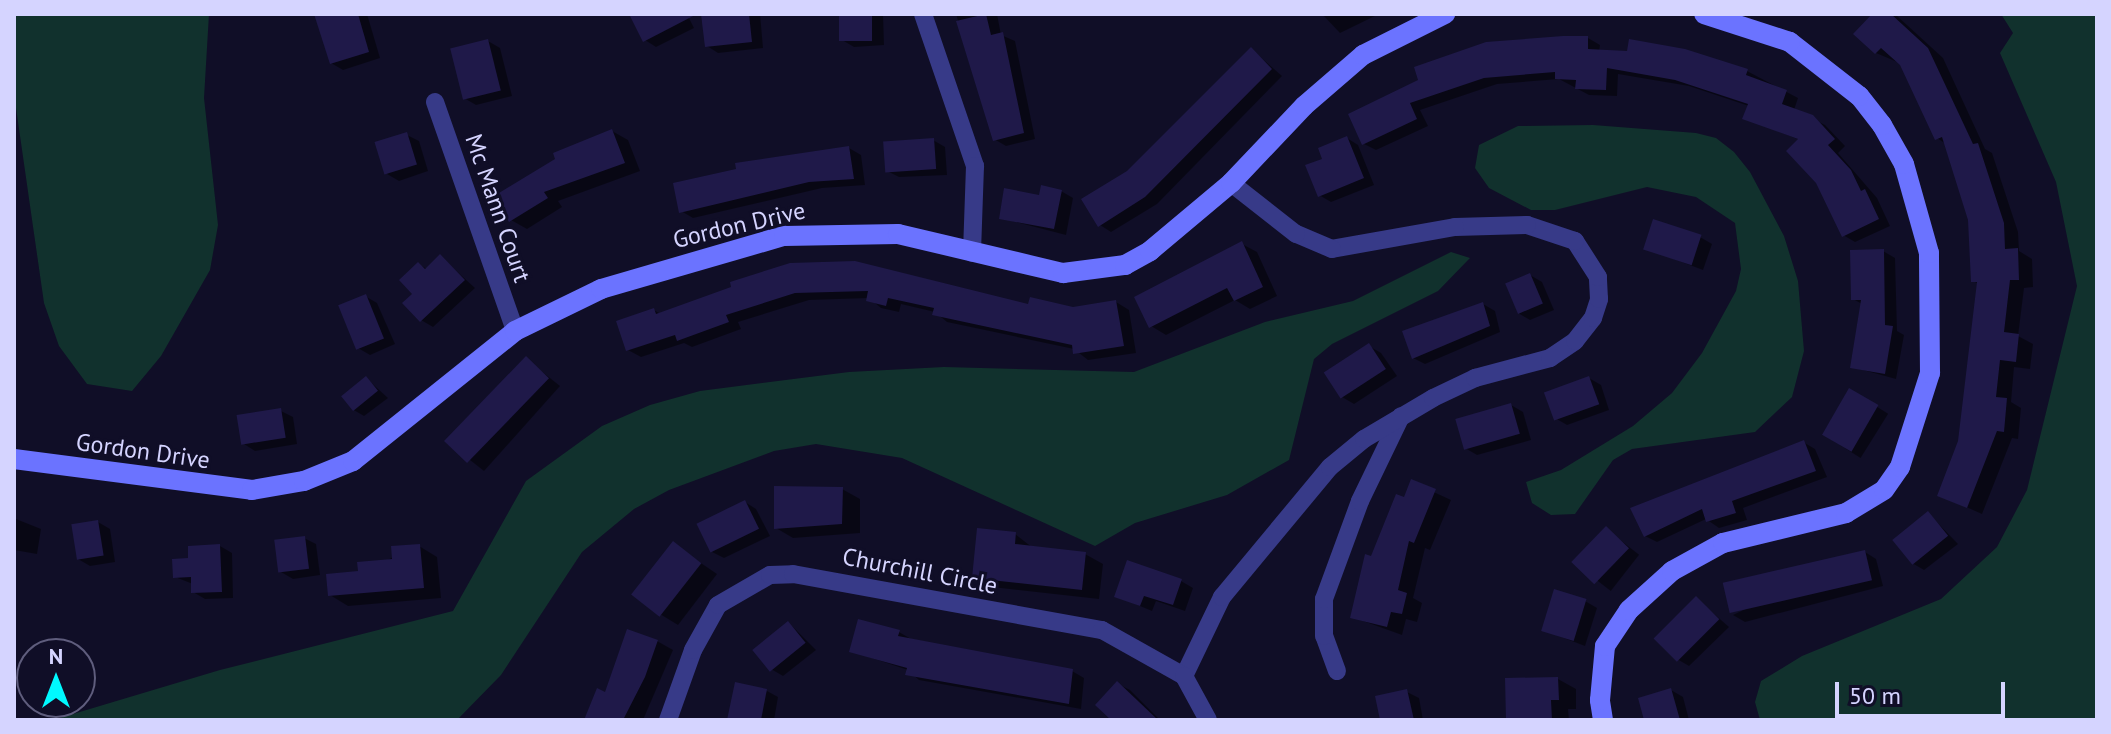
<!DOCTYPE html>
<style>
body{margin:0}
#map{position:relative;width:2111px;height:734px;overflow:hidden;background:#100e27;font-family:"PT Sans",sans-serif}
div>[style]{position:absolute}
.green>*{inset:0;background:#11312d}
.shadow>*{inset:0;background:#0007;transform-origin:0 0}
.building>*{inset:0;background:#1f1949;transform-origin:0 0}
.street>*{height:18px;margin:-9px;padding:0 9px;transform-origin:9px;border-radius:9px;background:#373a88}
.secondary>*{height:20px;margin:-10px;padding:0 10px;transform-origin:10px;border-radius:10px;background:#6b73ff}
span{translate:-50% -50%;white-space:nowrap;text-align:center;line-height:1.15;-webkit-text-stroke:6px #100e27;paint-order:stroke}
.street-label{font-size:24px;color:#d5d4ff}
.frame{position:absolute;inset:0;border:16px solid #d5d4ff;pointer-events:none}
.north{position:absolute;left:16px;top:638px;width:80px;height:80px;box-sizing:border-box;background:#100e27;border:2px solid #5f5d7d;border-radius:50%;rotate:0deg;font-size:22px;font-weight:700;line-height:32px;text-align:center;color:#d5d4ff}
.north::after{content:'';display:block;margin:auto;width:28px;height:36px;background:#00f9ff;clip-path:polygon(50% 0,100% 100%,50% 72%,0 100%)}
.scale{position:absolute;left:1835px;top:682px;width:170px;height:36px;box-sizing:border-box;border:4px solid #d5d4ff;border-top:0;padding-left:10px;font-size:24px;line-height:28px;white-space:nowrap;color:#d5d4ff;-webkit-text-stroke:6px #100e27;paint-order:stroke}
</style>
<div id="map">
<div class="green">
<div style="clip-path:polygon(14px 14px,209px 14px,204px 98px,218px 225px,210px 270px,161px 356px,132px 391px,87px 384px,59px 346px,44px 303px,14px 94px)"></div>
<div style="clip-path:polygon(2001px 14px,2097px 14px,2097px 720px,1760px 720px,1755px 702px,1761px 681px,1802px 656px,1941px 599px,1997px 547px,2027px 490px,2077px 286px,2056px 182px,2000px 53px,2013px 33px)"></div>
<div style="clip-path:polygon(1593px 125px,1696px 133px,1716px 138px,1734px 152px,1750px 172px,1784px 236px,1798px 281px,1804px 351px,1792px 397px,1755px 432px,1632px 449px,1613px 460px,1575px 514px,1551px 515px,1532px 503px,1526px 482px,1561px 470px,1633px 426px,1672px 393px,1702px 353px,1736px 291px,1741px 269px,1735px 223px,1696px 197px,1647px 187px,1555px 210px,1531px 210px,1489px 188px,1475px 168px,1479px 145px,1518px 126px)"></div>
<div style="clip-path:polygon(1451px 252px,1470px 258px,1438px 291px,1332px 344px,1314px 359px,1289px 460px,1227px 495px,1135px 523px,1095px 546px,902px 458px,816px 444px,774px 451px,669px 490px,634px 509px,582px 552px,501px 675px,457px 720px,53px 720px,220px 670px,453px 611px,526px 481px,602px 426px,650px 405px,700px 391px,849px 372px,944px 367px,1134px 372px,1265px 322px,1353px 301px)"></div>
</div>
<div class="shadow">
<div style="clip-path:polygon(317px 14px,367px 14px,380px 58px,343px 70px,331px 63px)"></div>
<div style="clip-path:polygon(631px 14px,687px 14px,694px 28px,656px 47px,645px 40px)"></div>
<div style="clip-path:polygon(726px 14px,760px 14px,763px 48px,718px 53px,707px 46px)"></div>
<div style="clip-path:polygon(841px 14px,883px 14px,884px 45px,854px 47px,842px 40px)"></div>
<div style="clip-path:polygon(956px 14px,997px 14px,1001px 35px,1015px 41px,1035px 139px,1006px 146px,994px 139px)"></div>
<div style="clip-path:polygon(1322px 14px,1379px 14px,1340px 33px)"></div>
<div style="clip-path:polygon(1874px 14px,1896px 15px,1943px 58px,1985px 149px,1992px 153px,2018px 232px,2019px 251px,2032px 259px,2033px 287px,2024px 288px,2018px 336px,2033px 344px,2030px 369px,2014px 367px,2011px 402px,2021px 408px,2018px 439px,2012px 438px,1982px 514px,1939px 495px,1960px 442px,1979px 284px,1973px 281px,1970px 220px,1946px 144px,1937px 138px,1902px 64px,1876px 53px)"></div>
<div style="clip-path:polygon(1588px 38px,1600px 45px,1599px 52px,1747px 71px,1798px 98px,1794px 110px,1825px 125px,1845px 146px,1838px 153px,1877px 198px,1890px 226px,1855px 242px,1843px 235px,1800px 140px,1745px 118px,1749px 106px,1689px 86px,1618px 74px,1617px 96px,1589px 95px,1559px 79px,1497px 84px,1420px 110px,1428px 126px,1376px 150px,1364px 144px,1350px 114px)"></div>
<div style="clip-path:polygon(488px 41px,500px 48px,512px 96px,476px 105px,464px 98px)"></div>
<div style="clip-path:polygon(1251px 49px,1282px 76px,1157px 204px,1111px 232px,1100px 225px,1128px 173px)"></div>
<div style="clip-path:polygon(612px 131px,628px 140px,640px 171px,558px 201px,562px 207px,527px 229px,511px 220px)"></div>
<div style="clip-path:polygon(407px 135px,419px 141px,428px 171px,399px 181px,387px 174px)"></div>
<div style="clip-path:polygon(1347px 138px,1358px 145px,1374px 185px,1331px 202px,1319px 195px,1324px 160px)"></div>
<div style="clip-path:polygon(933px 140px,945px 147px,947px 175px,899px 177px,887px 171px)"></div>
<div style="clip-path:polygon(849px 148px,861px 155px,865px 185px,822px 188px,693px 218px,681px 211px)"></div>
<div style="clip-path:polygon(1061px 191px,1073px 198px,1066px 235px,1001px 218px)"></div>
<div style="clip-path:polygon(1700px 237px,1712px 244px,1703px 270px,1645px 248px)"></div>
<div style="clip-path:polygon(1242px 244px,1257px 252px,1277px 296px,1250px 309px,1235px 300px,1166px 335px,1151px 326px)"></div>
<div style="clip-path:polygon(1883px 251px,1895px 258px,1897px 331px,1904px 335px,1896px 379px,1852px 367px,1862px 304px,1853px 299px)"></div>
<div style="clip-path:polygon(441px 257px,475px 288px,433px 327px,421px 320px,415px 294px,418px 264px,427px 269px)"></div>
<div style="clip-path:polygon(790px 265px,1030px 307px,1073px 309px,1116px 302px,1129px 310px,1136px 353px,1088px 360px,1074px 349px,947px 322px,935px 312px,901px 304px,899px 312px,881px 308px,869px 298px,809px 300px,738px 322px,741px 329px,692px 347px,684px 343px,641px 357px,628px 350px,654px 310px,662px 315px)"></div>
<div style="clip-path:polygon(1530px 275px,1542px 282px,1554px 310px,1530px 320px,1518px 313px)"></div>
<div style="clip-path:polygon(365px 296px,377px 303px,395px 344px,370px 355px,358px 348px)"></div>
<div style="clip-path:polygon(1483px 304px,1495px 311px,1500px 332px,1425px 364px,1413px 358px)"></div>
<div style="clip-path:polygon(1369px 346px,1381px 353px,1397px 376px,1354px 404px,1342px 397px)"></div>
<div style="clip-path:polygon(526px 359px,560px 386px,484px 471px,446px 441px)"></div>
<div style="clip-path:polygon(366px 378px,388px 398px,364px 416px,352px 409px)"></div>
<div style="clip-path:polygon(1589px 378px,1601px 385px,1609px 410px,1567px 425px,1555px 418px)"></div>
<div style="left:1850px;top:390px;width:45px;height:52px;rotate:32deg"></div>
<div style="clip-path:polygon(1511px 405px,1523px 412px,1531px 440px,1477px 455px,1465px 448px)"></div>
<div style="clip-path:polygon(281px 411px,293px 417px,297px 444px,255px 451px,244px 444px)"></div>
<div style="clip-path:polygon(1803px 442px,1815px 449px,1827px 477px,1743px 508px,1747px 520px,1719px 528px,1706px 519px,1657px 542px,1645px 536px)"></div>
<div style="clip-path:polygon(1412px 482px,1451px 500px,1430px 550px,1425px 548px,1413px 598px,1422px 603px,1417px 622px,1406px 619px,1402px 635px,1352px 617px)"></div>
<div style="clip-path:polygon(842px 489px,860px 499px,860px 533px,793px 538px,776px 528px)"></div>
<div style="clip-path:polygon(745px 502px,756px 509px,770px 536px,724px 558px,712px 552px)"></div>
<div style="clip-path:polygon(14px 511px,16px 519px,41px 529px,37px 554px,14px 550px)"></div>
<div style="clip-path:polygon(1928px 513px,1958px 544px,1924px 570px,1912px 563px)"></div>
<div style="clip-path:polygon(98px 522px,110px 529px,115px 562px,90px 566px,78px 559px)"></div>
<div style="left:1606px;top:529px;width:42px;height:46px;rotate:38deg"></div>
<div style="clip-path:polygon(1015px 534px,1033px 548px,1085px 554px,1103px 564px,1099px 599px,992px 587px,974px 576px)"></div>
<div style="clip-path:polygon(304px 538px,316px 544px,320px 575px,293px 579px,281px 572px)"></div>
<div style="clip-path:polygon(673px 544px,717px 574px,678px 625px,660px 614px)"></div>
<div style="clip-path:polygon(220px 546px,232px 553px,233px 598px,205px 599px,193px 592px,193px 584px,175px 577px,190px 560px)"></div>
<div style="clip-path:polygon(419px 546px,437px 557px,441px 598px,348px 606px,330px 595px,360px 572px)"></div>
<div style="clip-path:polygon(1865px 552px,1876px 559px,1883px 586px,1745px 622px,1733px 615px)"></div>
<div style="clip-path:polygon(1181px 581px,1193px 588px,1185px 611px,1156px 601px,1152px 611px,1116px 596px)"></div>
<div style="clip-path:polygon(1697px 599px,1729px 627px,1689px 666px,1677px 659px)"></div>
<div style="clip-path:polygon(1585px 601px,1597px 608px,1585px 646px,1543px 630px)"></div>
<div style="clip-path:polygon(789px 623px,816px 650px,783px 676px,771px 669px)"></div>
<div style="clip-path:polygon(899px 632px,911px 639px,1072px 671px,1084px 678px,1081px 709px,919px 680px,908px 670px,851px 651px)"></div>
<div style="clip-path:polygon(657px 641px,673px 650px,643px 720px,586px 720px)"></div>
<div style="clip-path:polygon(1558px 679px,1576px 689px,1576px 709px,1568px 709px,1569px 720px,1508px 720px)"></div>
<div style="clip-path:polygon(1118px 684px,1130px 690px,1160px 720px,1114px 720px)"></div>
<div style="clip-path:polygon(1671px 690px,1683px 697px,1689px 720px,1647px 720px)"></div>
<div style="clip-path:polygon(767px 691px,778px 697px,774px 720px,729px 720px)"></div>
<div style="clip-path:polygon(1407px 692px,1419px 698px,1423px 720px,1382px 720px)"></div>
</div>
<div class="building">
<div style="clip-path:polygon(314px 14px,358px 14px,369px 52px,330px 64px)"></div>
<div style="clip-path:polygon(629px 14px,697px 14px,643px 42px)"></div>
<div style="clip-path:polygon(701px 14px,749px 14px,752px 42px,705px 47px)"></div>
<div style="left:839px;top:14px;width:33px;height:27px"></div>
<div style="clip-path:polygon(986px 14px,991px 35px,1003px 32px,1024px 133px,993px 141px,956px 21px)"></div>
<div style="clip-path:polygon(1872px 14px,1891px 14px,1928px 48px,1973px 144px,1978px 143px,2004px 223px,2005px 249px,2018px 248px,2019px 280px,2010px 280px,2004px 332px,2019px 334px,2016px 362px,2000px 360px,1996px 397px,2007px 398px,2004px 432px,1997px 431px,1967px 508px,1937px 496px,1958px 441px,1977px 282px,1971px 282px,1968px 220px,1942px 137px,1935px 140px,1900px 65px,1881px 48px,1875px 54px,1853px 34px)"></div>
<div style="clip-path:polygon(1563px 36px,1588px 36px,1588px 49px,1627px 51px,1629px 39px,1685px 49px,1748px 69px,1746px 75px,1787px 90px,1782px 104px,1813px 115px,1835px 139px,1828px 145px,1851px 170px,1861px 191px,1865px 189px,1879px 219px,1842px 237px,1816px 183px,1786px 151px,1798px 139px,1742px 119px,1748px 104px,1675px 80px,1607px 68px,1606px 90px,1575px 89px,1576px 80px,1555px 79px,1555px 72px,1484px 78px,1410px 103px,1417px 119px,1362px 145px,1348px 114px,1418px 80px,1414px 67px,1486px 42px)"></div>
<div style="left:488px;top:39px;width:53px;height:39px;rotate:76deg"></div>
<div style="clip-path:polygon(1251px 47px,1272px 69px,1145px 197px,1098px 227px,1081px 199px,1127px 171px)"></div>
<div style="clip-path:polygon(612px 129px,625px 163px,544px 192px,548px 198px,509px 222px,494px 196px,555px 159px,553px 153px)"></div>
<div style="left:407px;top:132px;width:34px;height:34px;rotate:73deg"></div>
<div style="clip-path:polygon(1347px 136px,1364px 178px,1318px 197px,1305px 165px,1322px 159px,1318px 148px)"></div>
<div style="left:934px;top:138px;width:31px;height:51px;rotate:86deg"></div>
<div style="clip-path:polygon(849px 146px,854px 179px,809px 182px,679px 213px,673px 183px,736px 169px,735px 163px)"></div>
<div style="clip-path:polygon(1041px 185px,1062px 190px,1054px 229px,999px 219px,1004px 188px,1039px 195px)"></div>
<div style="left:1653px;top:219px;width:51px;height:32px;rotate:18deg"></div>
<div style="clip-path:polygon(1242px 241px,1263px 287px,1234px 301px,1227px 288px,1149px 328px,1134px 297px)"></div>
<div style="clip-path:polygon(1884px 249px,1885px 325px,1893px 326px,1885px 374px,1850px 368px,1861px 300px,1851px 300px,1850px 250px)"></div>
<div style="clip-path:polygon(440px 254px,465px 280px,420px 322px,402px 303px,412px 294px,399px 280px,418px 262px,425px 269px)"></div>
<div style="clip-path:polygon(855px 261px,1028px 304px,1030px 297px,1073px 307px,1116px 300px,1124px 346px,1073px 354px,1072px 345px,932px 315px,934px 308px,888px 298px,886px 306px,866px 301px,868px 291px,795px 293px,726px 315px,729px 322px,677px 341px,675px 335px,626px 351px,616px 321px,654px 308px,656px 314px,731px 287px,730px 282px,790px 263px)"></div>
<div style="left:1530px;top:273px;width:33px;height:27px;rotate:67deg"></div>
<div style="left:366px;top:294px;width:48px;height:30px;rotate:68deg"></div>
<div style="clip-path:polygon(1483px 302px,1490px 326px,1412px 359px,1402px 331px)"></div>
<div style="left:1369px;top:343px;width:31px;height:54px;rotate:57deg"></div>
<div style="left:526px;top:356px;width:32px;height:118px;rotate:44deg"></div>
<div style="left:366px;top:376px;width:19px;height:32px;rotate:51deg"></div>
<div style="left:1589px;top:376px;width:30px;height:48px;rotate:70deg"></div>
<div style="left:1849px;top:388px;width:34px;height:54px;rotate:30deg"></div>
<div style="left:1511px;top:403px;width:32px;height:58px;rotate:74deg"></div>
<div style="left:281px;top:408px;width:30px;height:45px;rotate:81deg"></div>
<div style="clip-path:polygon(1804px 440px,1816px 471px,1732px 501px,1736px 513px,1706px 522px,1702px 509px,1644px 537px,1630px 508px)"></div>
<div style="clip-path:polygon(1411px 479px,1436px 489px,1414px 543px,1409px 541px,1398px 590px,1407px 593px,1402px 614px,1391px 612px,1387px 627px,1350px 618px,1365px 554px,1371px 556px,1396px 494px,1404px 497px)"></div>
<div style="clip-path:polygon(774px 486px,843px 487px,842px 524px,774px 529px)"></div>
<div style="left:745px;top:500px;width:32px;height:54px;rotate:64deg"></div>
<div style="left:1928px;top:511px;width:32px;height:46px;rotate:51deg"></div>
<div style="left:98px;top:520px;width:36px;height:27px;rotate:81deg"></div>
<div style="left:1606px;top:526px;width:32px;height:50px;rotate:44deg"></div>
<div style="clip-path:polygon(977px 528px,1016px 532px,1015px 544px,1086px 552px,1082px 590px,972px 578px)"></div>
<div style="left:305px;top:536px;width:33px;height:31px;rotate:83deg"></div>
<div style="left:673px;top:541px;width:36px;height:68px;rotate:38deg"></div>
<div style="clip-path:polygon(220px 544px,222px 592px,191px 593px,191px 577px,173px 578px,172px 559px,188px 558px,188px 546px)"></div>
<div style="clip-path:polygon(420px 544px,424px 588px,328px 596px,326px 574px,358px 571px,357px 562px,392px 559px,391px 546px)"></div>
<div style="left:1865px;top:550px;width:31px;height:146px;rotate:77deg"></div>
<div style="clip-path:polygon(1127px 560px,1182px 579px,1173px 605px,1144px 596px,1140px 606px,1114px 597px)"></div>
<div style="left:1554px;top:589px;width:34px;height:44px;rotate:17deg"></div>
<div style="left:1696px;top:596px;width:33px;height:60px;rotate:45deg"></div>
<div style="clip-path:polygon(858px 619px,900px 630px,898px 636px,1073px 669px,1069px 704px,905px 675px,907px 668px,849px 652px)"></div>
<div style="left:788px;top:621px;width:28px;height:46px;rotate:51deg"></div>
<div style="clip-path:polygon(627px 629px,658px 640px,645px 677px,623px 720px,584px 720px,597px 688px,605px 692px)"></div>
<div style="clip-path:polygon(1558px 677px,1559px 700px,1551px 700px,1552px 720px,1506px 720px,1505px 678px)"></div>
<div style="clip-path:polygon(1117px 681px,1158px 720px,1111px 720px,1095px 705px)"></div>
<div style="clip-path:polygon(735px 682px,767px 689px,761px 720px,727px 720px)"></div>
<div style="clip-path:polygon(1671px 688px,1680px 720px,1644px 720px,1638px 698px)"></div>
<div style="clip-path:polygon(1407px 689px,1414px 720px,1380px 720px,1375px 696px)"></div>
</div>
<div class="street">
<div style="left:923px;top:14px;width:161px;rotate:71.1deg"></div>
<div style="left:975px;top:166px;width:87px;rotate:92deg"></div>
<div style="left:435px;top:102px;width:243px;rotate:70.7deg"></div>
<div style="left:1337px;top:671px;width:37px;rotate:-110deg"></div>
<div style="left:1324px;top:636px;width:37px;rotate:-90deg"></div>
<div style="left:1324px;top:599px;width:104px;rotate:-69.8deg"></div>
<div style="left:1360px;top:501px;width:94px;rotate:-64.2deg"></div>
<div style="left:1184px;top:676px;width:88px;rotate:-64.3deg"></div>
<div style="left:1222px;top:597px;width:169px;rotate:-50.3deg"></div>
<div style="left:1330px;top:467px;width:44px;rotate:-39.5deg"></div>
<div style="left:1364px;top:439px;width:80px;rotate:-30.7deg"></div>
<div style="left:1433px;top:398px;width:47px;rotate:-25.5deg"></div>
<div style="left:1475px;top:378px;width:78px;rotate:-14.9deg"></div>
<div style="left:1550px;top:358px;width:30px;rotate:-34deg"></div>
<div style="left:1575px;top:341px;width:29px;rotate:-52deg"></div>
<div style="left:1593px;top:318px;width:20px;rotate:-72deg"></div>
<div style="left:1599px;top:299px;width:22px;rotate:-93deg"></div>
<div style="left:1598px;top:277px;width:43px;rotate:-122.6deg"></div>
<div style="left:1575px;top:241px;width:51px;rotate:-161.6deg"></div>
<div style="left:1527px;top:225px;width:72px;rotate:178.4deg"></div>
<div style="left:1455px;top:227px;width:125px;rotate:169.9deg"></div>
<div style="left:1332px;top:249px;width:39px;rotate:-157deg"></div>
<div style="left:1296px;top:234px;width:83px;rotate:-141.9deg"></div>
<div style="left:668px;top:720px;width:74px;rotate:-70.3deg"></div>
<div style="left:693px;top:650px;width:51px;rotate:-60.9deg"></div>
<div style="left:718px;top:605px;width:60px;rotate:-30deg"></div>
<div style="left:770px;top:575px;width:23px;rotate:-2deg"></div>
<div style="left:793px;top:574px;width:314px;rotate:10.3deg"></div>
<div style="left:1102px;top:630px;width:94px;rotate:29.3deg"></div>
<div style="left:1184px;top:676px;width:50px;rotate:61.4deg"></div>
</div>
<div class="secondary">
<div style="left:14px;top:459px;width:240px;rotate:7.4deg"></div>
<div style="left:252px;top:490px;width:53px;rotate:-9.8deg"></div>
<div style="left:304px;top:481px;width:53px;rotate:-22.2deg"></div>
<div style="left:353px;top:461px;width:208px;rotate:-38.7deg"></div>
<div style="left:515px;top:331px;width:96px;rotate:-26deg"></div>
<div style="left:601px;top:289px;width:191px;rotate:-16.2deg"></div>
<div style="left:784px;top:236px;width:114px;rotate:-1deg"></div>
<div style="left:898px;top:234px;width:170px;rotate:13.3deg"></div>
<div style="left:1063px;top:273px;width:63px;rotate:-7.4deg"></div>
<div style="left:1125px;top:265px;width:29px;rotate:-29deg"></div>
<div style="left:1150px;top:251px;width:106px;rotate:-40deg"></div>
<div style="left:1231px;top:183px;width:106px;rotate:-46.5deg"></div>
<div style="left:1304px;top:106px;width:78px;rotate:-40.8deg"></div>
<div style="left:1363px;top:55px;width:92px;rotate:-26.6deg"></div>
<div style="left:1603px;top:720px;width:20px;rotate:-99deg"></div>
<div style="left:1600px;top:700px;width:54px;rotate:-84.7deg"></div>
<div style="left:1605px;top:646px;width:43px;rotate:-56.3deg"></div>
<div style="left:1629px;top:610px;width:58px;rotate:-42.2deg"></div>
<div style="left:1672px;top:571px;width:58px;rotate:-28.8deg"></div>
<div style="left:1723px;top:543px;width:127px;rotate:-13.7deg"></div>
<div style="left:1846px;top:513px;width:44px;rotate:-31.2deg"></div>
<div style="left:1884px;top:490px;width:28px;rotate:-55deg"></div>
<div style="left:1900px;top:467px;width:99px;rotate:-72.3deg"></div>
<div style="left:1930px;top:373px;width:120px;rotate:-90.5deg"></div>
<div style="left:1929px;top:253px;width:92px;rotate:-105.7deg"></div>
<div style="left:1904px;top:164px;width:45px;rotate:-119.4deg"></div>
<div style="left:1882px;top:125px;width:37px;rotate:-128deg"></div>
<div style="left:1859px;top:96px;width:88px;rotate:-142deg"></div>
<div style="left:1790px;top:42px;width:90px;rotate:-162deg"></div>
</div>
<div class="street-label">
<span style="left:498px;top:208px;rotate:71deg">Mc Mann Court</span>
<span style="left:739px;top:225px;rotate:-13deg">Gordon Drive</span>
<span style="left:143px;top:451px;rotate:8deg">Gordon Drive</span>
<span style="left:920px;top:571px;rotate:11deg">Churchill Circle</span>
</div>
<div class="frame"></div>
<div class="north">N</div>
<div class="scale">50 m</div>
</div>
